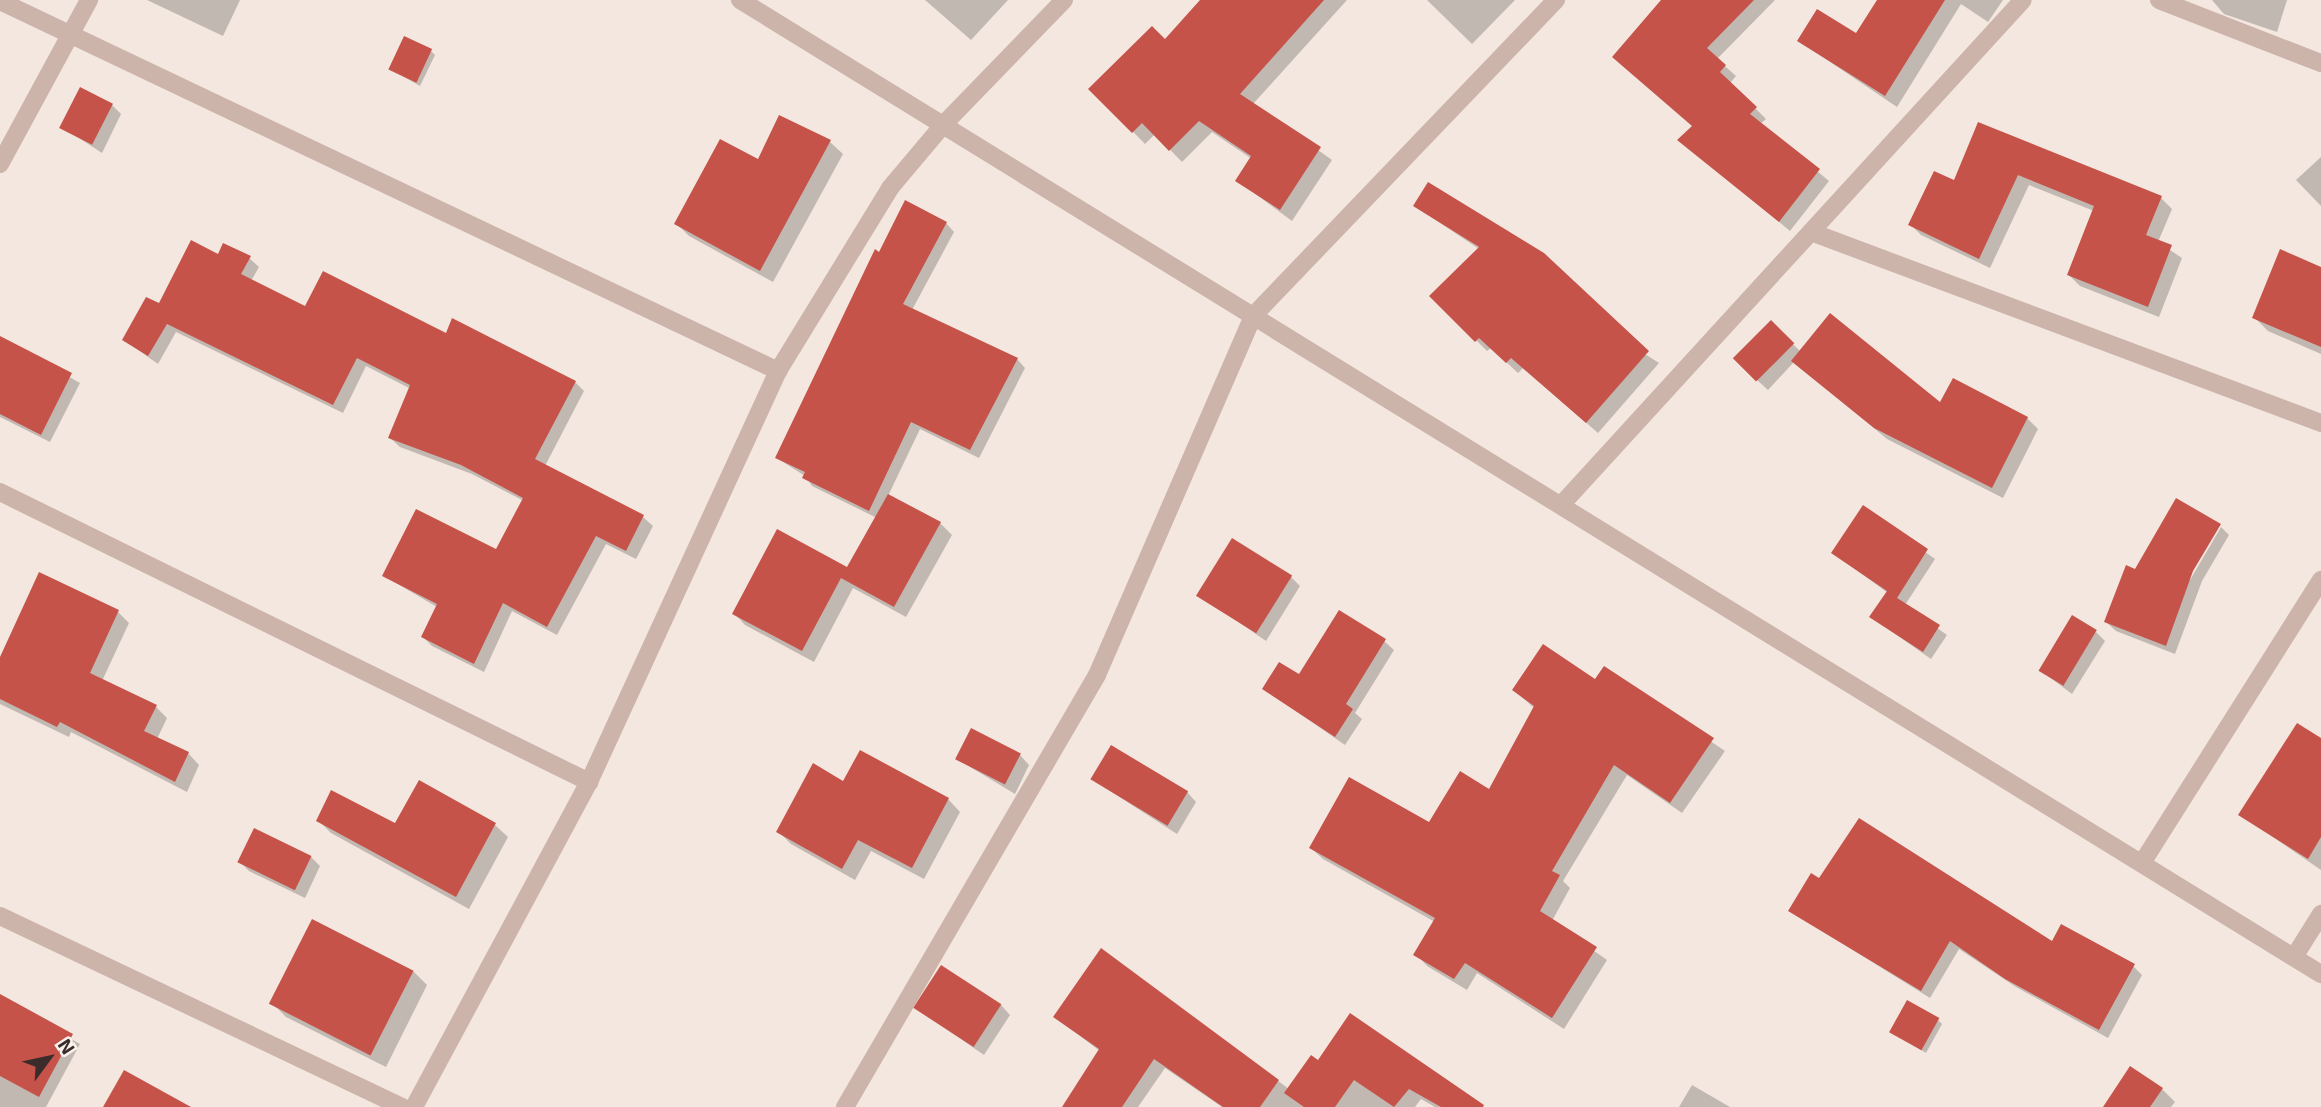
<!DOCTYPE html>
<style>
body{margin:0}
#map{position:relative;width:2321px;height:1107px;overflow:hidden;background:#f3e7df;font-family:"Exo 2",sans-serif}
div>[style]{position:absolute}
.shadow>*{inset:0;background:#0003}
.building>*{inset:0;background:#c6534a;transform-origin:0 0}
.street>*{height:18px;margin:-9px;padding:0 9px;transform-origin:9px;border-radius:9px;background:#ccb4ab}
span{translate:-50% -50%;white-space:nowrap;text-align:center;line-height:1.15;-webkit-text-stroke:5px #faf2ec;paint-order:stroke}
.north{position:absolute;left:14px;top:1023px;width:70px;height:70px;-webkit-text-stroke:5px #faf2ec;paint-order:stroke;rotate:57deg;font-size:19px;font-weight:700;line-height:28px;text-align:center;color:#3a2c2a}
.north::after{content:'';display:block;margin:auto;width:24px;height:32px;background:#3a2c2a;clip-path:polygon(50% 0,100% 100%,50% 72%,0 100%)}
</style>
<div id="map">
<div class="shadow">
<div style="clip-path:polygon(147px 0,240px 0,223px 36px)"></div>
<div style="clip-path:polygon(925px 0,1008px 0,971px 40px)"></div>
<div style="clip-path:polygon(1203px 0,1347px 0,1253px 104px,1332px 160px,1292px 221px,1238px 181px,1252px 159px,1212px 132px,1182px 162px,1155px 134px,1145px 144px,1091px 89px,1165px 41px)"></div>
<div style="clip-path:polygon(1427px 0,1515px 0,1472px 44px)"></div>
<div style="clip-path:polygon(1663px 0,1775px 0,1717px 59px,1736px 76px,1730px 83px,1766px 119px,1760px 124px,1829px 181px,1790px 231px,1680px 140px,1693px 126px)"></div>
<div style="clip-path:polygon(1879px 0,2003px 0,1988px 22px,1961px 4px,1897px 107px,1799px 41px,1857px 36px)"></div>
<div style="clip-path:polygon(2212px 0,2287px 0,2277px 32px,2224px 14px)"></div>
<div style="clip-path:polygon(431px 51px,435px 55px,420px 86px,390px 69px)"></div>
<div style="clip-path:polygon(112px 105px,121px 114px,102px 153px,62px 127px)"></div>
<div style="clip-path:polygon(1979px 124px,2161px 198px,2172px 209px,2158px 242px,2182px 258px,2159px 317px,2080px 286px,2069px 275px,2094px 211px,2029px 185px,1990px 268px,1921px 235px,1910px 224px,1955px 183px)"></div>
<div style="clip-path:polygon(830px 142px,843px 154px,773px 282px,689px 236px,676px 223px,759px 162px)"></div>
<div style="clip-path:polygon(2321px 157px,2321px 206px,2296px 180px)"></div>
<div style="clip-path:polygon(1415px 206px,1659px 363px,1598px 433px,1523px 368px,1518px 373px,1491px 348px,1487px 351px,1432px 296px,1479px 249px)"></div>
<div style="clip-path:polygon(946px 223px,954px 232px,912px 310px,1017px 359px,1025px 368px,979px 458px,920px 429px,888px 496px,940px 523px,952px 535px,906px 617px,853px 588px,814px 662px,745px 625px,734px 613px,848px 569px,877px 518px,812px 486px,805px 476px,777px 458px,880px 254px)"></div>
<div style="clip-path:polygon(219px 256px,249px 258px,259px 267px,251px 281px,306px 309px,446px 335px,575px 382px,584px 391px,545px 466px,643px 517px,653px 526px,636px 559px,606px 544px,557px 635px,512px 611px,484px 672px,432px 646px,423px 637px,437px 607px,384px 576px,497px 551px,524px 501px,472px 474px,400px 447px,390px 438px,411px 389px,366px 366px,343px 413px,176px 332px,158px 364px,124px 340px)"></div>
<div style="clip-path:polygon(2321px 268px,2321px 354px,2268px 331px,2254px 317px)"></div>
<div style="clip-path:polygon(1771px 323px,1801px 352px,1941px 405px,2027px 418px,2038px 429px,2003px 498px,1887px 439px,1794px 362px,1768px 390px,1745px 369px)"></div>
<div style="clip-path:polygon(0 338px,80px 383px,50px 442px,0 417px)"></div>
<div style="clip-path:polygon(1863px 507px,1935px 559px,1905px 605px,1947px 635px,1931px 659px,1871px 617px,1888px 593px,1833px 553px)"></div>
<div style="clip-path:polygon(2221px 527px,2229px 535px,2202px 581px,2175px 654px,2116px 631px,2106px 622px,2135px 571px,2190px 580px)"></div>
<div style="clip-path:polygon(1291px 577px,1300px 586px,1266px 641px,1199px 595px)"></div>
<div style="clip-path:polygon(118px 612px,129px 623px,102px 681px,156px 707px,167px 718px,157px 739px,188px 753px,199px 765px,187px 792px,71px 732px,69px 737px,0 704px,0 661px)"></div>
<div style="clip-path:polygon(2096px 632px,2105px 641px,2072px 694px,2040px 670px)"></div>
<div style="clip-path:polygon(1384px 641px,1394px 650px,1355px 713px,1362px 719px,1345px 745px,1264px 689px)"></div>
<div style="clip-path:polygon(1604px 669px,1725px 751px,1682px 813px,1627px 775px,1563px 881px,1570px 888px,1552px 921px,1607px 960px,1564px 1029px,1477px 973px,1467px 990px,1427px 966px,1416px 954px,1435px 922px,1323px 859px,1311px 848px,1430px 825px,1490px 791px,1534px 708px,1514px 690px,1596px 682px)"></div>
<div style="clip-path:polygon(2321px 740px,2321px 870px,2241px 815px)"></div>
<div style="clip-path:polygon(1020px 755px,1029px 765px,1015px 794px,957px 759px)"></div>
<div style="clip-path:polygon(1093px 780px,1187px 792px,1196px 802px,1177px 834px)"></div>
<div style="clip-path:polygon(419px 783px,495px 825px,508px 837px,469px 909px,331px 833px,318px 820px,396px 826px)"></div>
<div style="clip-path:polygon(844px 784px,948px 799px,960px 812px,924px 879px,871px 851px,855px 880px,791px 844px,778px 831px)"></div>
<div style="clip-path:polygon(311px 857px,320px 866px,305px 898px,249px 871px,240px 862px)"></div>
<div style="clip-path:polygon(1819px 880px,2133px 966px,2142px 975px,2108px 1038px,2016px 987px,1959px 949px,1930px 998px,1790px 911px)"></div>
<div style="clip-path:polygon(1101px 951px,1289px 1089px,1318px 1062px,1483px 1107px,1435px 1107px,1421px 1099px,1415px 1107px,1222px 1107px,1165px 1068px,1138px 1107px,1064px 1107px,1100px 1051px,1055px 1017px)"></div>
<div style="clip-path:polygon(413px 971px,427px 985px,386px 1067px,286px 1017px,272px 1003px)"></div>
<div style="clip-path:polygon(0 997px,80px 1044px,46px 1107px,0 1107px)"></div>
<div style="clip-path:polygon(1001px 1005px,1010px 1015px,984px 1055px,917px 1009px)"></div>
<div style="clip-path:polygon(1938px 1020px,1942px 1024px,1926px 1053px,1891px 1032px)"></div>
<div style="clip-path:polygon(1692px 1085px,1730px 1107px,1679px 1107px)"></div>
<div style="clip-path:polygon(2162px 1089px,2175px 1102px,2171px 1107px,2105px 1107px)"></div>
</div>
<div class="building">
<div style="clip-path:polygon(1200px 0,1324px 0,1240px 94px,1321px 147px,1280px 210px,1235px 181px,1251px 156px,1199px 121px,1169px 151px,1142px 123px,1132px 133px,1088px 89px,1152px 26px,1165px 39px)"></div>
<div style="clip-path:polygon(1661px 0,1754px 0,1707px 48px,1726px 65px,1720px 72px,1757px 107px,1750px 114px,1820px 169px,1779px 222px,1677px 140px,1692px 126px,1612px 57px)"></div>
<div style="clip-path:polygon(1877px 0,1945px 0,1885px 96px,1797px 41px,1817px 9px,1856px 33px)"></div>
<div style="left:404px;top:36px;width:31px;height:37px;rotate:25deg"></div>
<div style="left:80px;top:87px;width:37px;height:46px;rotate:27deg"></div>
<div style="clip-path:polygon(779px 115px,831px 140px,760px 271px,674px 224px,720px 139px,758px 159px)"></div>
<div style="clip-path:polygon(1978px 122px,2162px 196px,2146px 235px,2172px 245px,2148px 307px,2067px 275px,2094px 206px,2018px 175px,1979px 259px,1908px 225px,1934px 171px,1954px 180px)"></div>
<div style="clip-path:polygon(1428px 182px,1544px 253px,1649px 351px,1586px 423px,1511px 358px,1506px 363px,1479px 338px,1475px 342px,1429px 296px,1479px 247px,1413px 206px)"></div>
<div style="clip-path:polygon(905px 200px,947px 222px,903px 304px,1018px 358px,970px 450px,911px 422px,869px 511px,802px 478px,805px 472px,775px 458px,875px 249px,879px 252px)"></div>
<div style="clip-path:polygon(191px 240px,218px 254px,223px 243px,251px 256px,241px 274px,305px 306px,323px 271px,446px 333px,452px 318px,576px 381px,535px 459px,644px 515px,626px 551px,596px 536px,547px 627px,503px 603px,474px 664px,421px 637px,437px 604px,382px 576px,416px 509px,496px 549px,523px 498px,461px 465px,388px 438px,410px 385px,357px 358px,333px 405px,167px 324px,148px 356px,122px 340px,146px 297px,159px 303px)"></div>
<div style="clip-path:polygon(2280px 249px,2321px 267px,2321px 347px,2252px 318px)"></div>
<div style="clip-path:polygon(1830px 313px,1940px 402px,1953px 378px,2028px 417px,1992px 488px,1874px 428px,1791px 361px)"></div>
<div style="left:1771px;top:320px;width:33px;height:54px;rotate:45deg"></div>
<div style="clip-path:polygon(0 336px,72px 373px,41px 435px,0 414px)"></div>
<div style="clip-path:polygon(888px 494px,941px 522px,894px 607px,841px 578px,802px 651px,732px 614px,777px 529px,847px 567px)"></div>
<div style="clip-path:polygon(2176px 498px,2221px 524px,2193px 571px,2166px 646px,2104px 622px,2126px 565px,2135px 569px)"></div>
<div style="clip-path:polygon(1863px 505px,1928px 549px,1897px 598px,1940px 625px,1923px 652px,1869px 617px,1887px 591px,1831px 553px)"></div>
<div style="left:1232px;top:538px;width:71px;height:68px;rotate:32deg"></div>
<div style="clip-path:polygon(39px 572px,119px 610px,90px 673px,157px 705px,144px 731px,189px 752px,175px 782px,60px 722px,57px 727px,0 699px,0 657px)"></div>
<div style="clip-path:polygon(1339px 610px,1386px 639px,1346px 704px,1353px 709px,1335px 737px,1262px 689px,1279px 662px,1299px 674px)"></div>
<div style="left:2072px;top:615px;width:29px;height:65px;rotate:31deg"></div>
<div style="clip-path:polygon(1543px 644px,1595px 679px,1604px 666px,1714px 738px,1670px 803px,1614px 765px,1552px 871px,1560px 875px,1540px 911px,1597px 947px,1552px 1018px,1465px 963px,1454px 979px,1413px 955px,1435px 918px,1309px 848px,1349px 777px,1429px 822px,1460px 771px,1489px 789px,1534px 706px,1512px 690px)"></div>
<div style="clip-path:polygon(2297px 723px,2321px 738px,2321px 837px,2308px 859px,2238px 815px)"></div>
<div style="left:971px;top:728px;width:56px;height:35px;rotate:27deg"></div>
<div style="left:1111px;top:745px;width:90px;height:40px;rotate:31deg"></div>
<div style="clip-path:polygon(860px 750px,949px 798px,912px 868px,858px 840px,842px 869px,776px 832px,813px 763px,843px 781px)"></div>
<div style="clip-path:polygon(419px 780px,496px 823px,456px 897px,316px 821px,331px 790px,395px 823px)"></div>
<div style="clip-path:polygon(1859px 818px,2052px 941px,2061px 924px,2135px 964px,2099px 1030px,2005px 979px,1950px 941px,1921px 991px,1788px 911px,1811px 873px,1819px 878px)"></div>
<div style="left:254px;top:828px;width:64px;height:38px;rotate:26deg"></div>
<div style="left:312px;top:919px;width:114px;height:95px;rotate:27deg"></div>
<div style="clip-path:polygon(1101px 948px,1279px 1080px,1260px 1107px,1223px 1107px,1154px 1059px,1122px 1107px,1062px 1107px,1099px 1049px,1053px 1017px)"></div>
<div style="left:941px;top:965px;width:72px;height:51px;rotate:33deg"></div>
<div style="clip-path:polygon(0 994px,73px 1034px,39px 1097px,0 1076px)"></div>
<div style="left:1907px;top:1000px;width:37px;height:37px;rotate:29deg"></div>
<div style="clip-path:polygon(1350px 1013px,1484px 1105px,1483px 1107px,1441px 1107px,1409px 1089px,1394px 1107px,1354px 1080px,1335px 1107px,1304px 1107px,1284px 1093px,1311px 1055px,1318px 1060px)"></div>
<div style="clip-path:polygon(2130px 1066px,2163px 1088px,2150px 1107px,2103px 1107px)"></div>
<div style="clip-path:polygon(124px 1070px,191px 1107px,103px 1107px)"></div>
</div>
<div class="street">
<div style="left:740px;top:0;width:1857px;rotate:31.64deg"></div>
<div style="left:2159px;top:0;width:174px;rotate:21.3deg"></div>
<div style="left:0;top:1px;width:862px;rotate:25.43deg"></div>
<div style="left:0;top:164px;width:187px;rotate:-61.5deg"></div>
<div style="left:1811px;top:232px;width:545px;rotate:20.53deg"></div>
<div style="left:0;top:492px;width:657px;rotate:26.21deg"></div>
<div style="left:1561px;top:505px;width:684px;rotate:-47.55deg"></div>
<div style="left:2142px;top:863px;width:335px;rotate:-57.7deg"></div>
<div style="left:0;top:916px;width:446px;rotate:25.4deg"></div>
<div style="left:2294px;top:957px;width:51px;rotate:-57.9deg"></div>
<div style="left:414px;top:1107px;width:369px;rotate:-61.7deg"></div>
<div style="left:589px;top:782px;width:452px;rotate:-65.3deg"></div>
<div style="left:778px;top:371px;width:215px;rotate:-58.5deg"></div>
<div style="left:890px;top:188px;width:82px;rotate:-49.9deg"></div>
<div style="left:943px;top:125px;width:174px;rotate:-45.9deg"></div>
<div style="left:845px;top:1107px;width:500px;rotate:-59.74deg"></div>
<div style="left:1097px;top:675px;width:391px;rotate:-66.5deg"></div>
<div style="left:1253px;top:316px;width:438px;rotate:-46.2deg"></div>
</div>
<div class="north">N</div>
</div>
